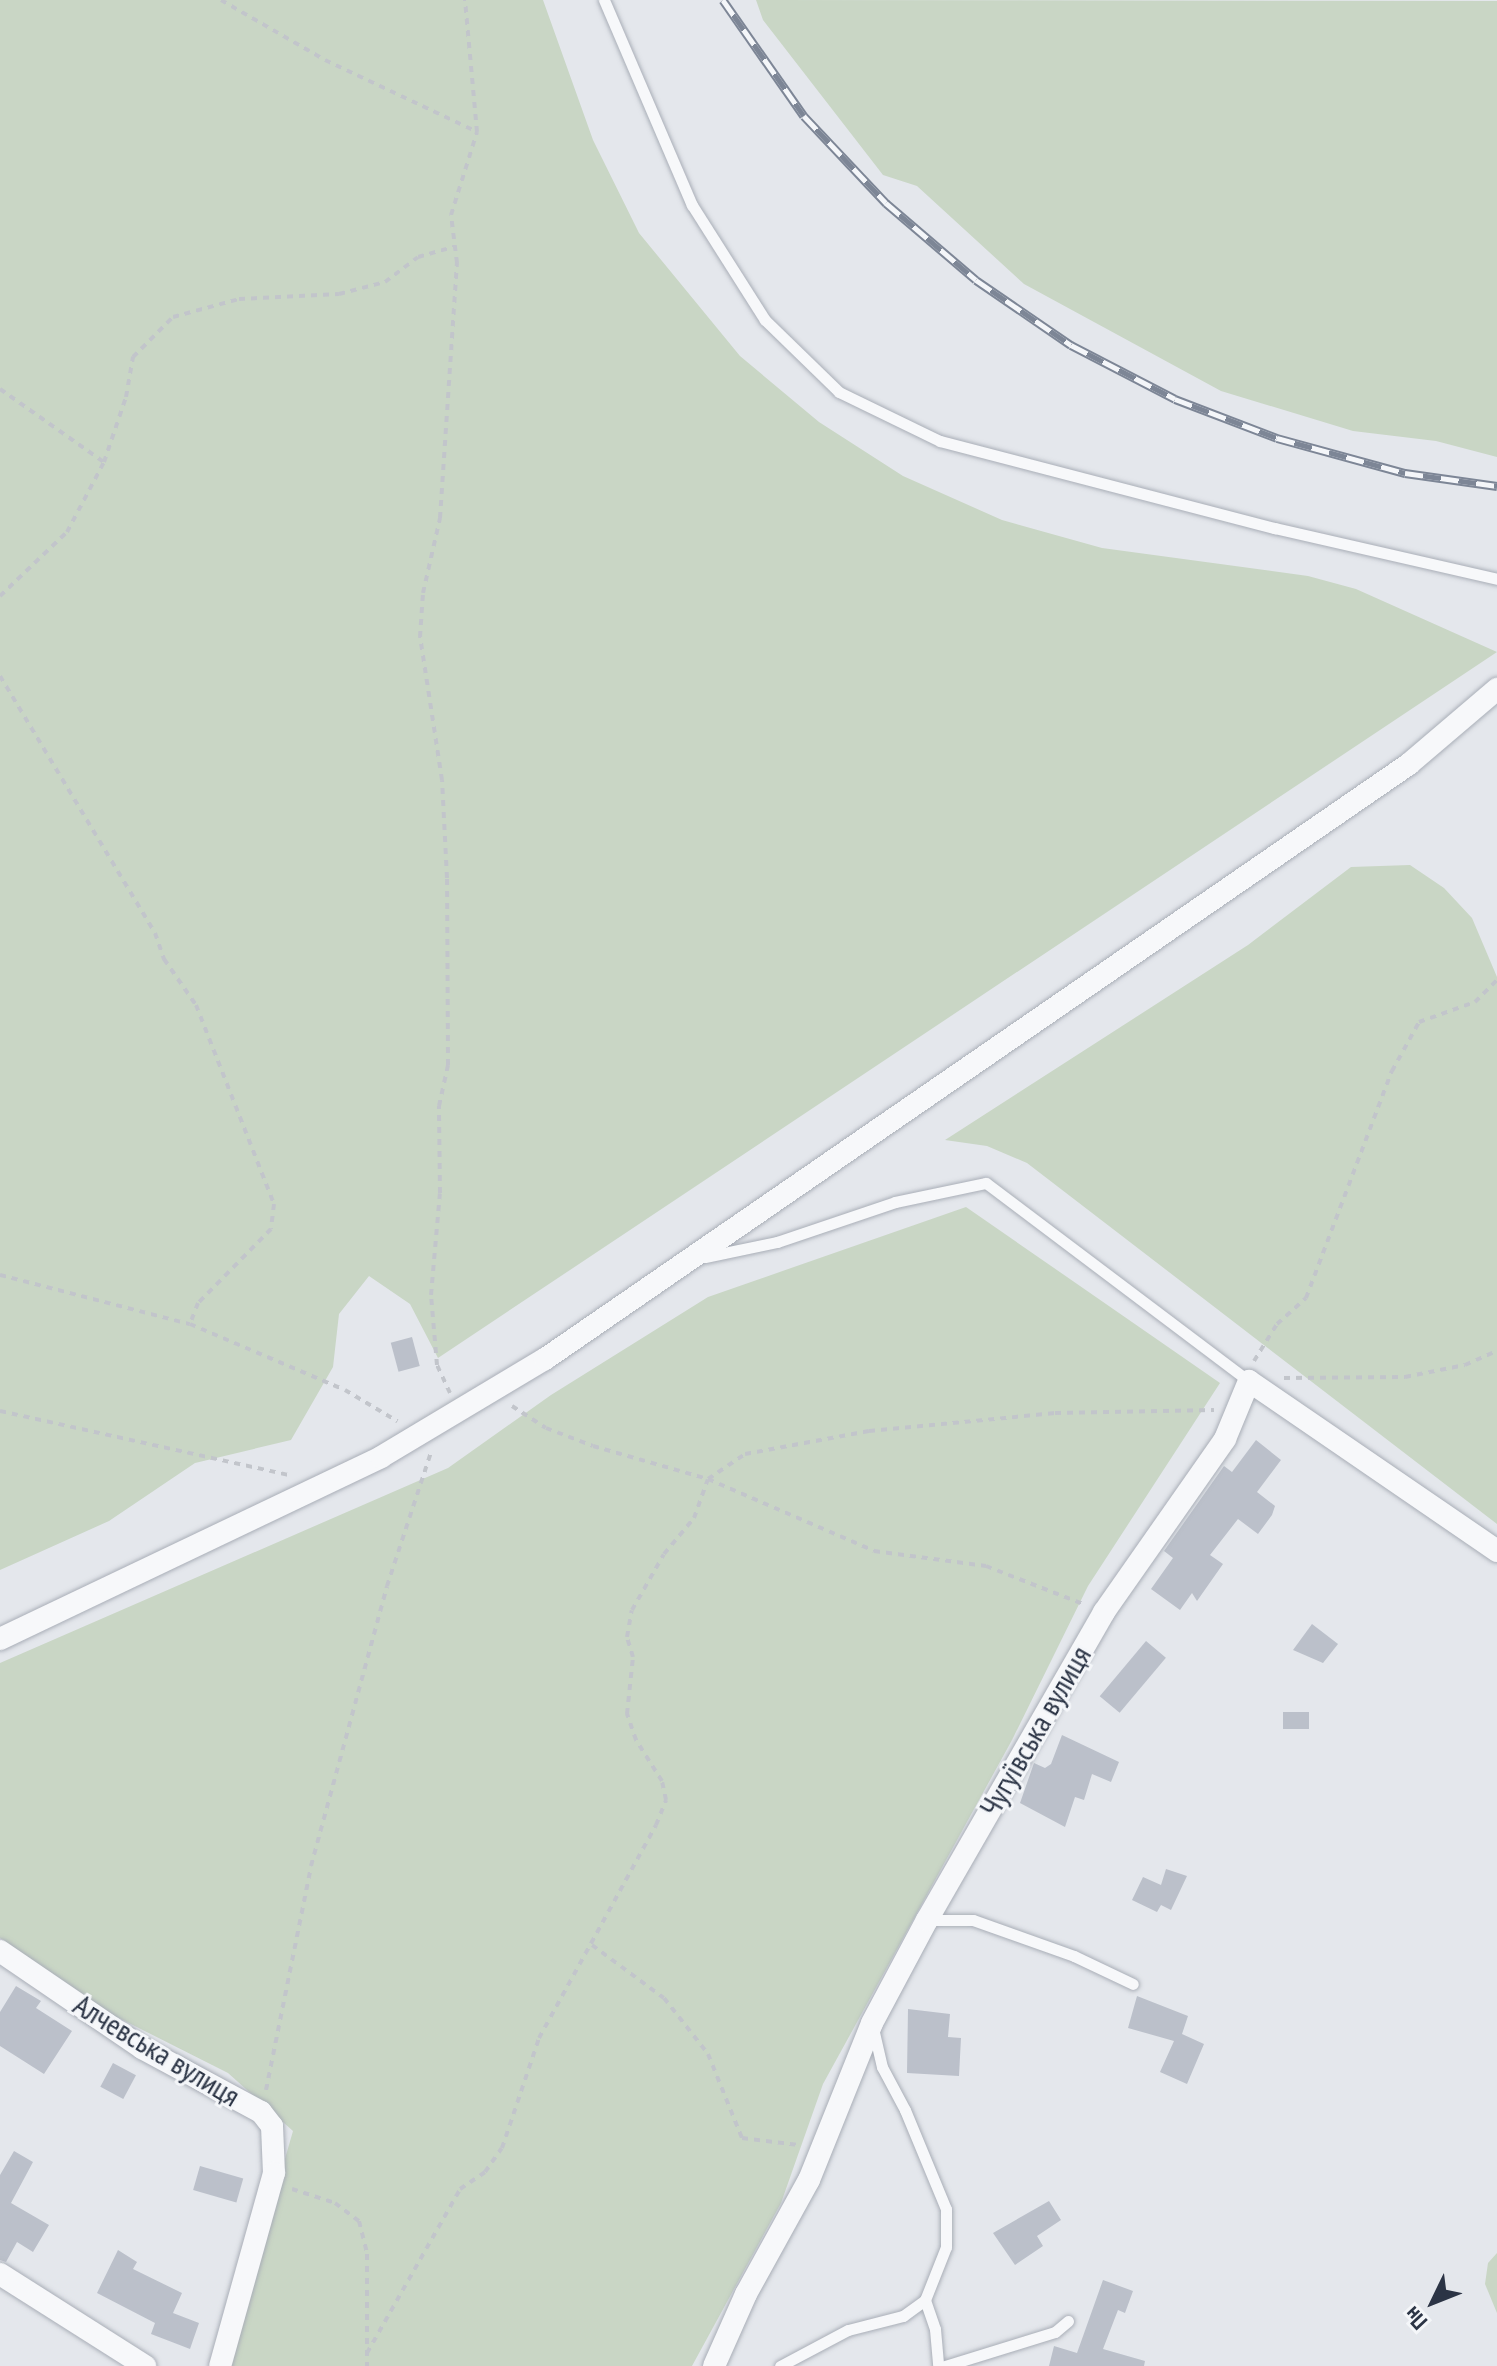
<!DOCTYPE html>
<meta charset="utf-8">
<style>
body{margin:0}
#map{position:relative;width:1497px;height:2366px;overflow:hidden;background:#e4e7ec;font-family:"PT Sans Narrow",sans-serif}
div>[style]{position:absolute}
.green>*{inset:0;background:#c9d6c5}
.building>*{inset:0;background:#bbc0ca;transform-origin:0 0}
.path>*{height:4px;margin-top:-2px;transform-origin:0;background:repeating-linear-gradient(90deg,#c2c5cb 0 6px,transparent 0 12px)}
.roads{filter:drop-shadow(0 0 2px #a9aeb7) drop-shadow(0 0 2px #a9aeb7)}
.service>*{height:11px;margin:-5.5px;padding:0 5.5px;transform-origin:5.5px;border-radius:5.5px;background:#f7f8fa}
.minor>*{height:22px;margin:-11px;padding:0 11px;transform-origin:11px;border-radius:11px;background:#f7f8fa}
.rail>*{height:9px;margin-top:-4.5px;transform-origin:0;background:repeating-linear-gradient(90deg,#f4f6f9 0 18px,#7d8696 0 36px);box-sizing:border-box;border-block:2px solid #7d8696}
span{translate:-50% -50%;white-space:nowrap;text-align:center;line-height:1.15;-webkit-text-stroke:6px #f4f6f9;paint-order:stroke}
.street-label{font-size:30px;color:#2b3445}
.north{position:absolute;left:1393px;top:2262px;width:80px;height:80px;-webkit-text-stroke:6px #f4f6f9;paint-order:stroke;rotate:227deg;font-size:22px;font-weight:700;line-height:32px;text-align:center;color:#2b3445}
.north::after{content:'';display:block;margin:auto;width:28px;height:36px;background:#2b3445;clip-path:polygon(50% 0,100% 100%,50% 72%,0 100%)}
</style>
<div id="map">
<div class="green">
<div style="clip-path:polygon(0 0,543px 0,593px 140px,639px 233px,740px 356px,819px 422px,903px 476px,1002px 520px,1102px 548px,1308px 576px,1356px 589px,1497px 652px,438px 1358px,410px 1304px,369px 1276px,339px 1314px,333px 1367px,291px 1440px,195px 1463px,109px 1521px,0 1570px)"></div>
<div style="clip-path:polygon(756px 0,1497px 1px,1497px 457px,1436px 441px,1353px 431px,1221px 391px,1024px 284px,917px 186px,883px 175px,763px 20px)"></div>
<div style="clip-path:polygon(1410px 865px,1444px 888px,1472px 918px,1497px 977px,1497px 1524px,1027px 1163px,987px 1146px,945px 1140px,1248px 945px,1351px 867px)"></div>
<div style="clip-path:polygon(966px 1207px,1220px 1383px,1088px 1586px,1012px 1740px,823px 2084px,781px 2203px,692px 2366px,225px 2366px,293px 2131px,228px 2073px,115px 2016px,0 1938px,0 1663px,448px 1468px,551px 1395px,708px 1297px)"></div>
<div style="clip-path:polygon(1497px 2253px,1497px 2313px,1485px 2284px,1488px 2263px)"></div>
</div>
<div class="building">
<div style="left:412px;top:1337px;width:30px;height:22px;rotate:75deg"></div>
<div style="clip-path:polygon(1256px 1440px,1281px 1460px,1257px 1492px,1275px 1506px,1272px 1515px,1258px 1534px,1238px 1519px,1210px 1555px,1223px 1564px,1197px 1601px,1192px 1593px,1180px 1610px,1151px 1589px,1173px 1558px,1164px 1551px,1224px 1466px,1232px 1472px)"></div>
<div style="clip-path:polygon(1312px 1624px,1338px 1644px,1323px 1663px,1293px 1650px)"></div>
<div style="left:1146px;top:1641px;width:26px;height:72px;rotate:40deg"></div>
<div style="left:1283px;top:1712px;width:26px;height:17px"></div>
<div style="clip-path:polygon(1062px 1735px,1119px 1762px,1111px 1782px,1092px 1774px,1084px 1800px,1075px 1797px,1065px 1827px,1020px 1803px,1034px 1763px,1045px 1768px,1051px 1764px)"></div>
<div style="clip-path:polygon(1166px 1869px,1187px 1876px,1171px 1910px,1161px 1905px,1157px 1912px,1132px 1900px,1143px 1877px,1161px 1885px)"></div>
<div style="clip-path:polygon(16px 1986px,41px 2001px,36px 2008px,72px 2031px,44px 2074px,0 2046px,0 2012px)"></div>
<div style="clip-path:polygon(1137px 1996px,1188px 2016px,1182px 2034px,1204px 2044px,1187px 2084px,1160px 2072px,1174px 2041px,1128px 2028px)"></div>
<div style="clip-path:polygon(908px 2009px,950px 2014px,948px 2037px,961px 2038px,959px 2076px,907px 2073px)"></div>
<div style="left:113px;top:2063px;width:26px;height:27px;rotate:28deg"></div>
<div style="clip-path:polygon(14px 2151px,33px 2162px,11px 2203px,49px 2225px,33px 2252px,17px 2242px,6px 2262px,0 2260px,0 2175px)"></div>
<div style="left:200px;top:2166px;width:45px;height:25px;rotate:16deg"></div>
<div style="clip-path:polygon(1049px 2201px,1061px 2220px,1037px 2236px,1043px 2246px,1015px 2265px,993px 2233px)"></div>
<div style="clip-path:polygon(118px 2250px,137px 2262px,133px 2269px,182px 2293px,173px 2313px,199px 2323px,190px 2349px,151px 2334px,155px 2323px,97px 2293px)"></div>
<div style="clip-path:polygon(1103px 2280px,1133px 2291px,1125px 2313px,1118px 2310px,1103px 2349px,1145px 2361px,1144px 2366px,1049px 2366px,1054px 2346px,1077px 2353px)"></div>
</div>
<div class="path">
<div style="left:221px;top:0;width:120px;rotate:30deg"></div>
<div style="left:325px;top:60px;width:168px;rotate:25.3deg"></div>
<div style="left:0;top:389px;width:127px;rotate:35.1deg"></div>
<div style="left:0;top:596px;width:93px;rotate:-43.7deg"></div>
<div style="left:67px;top:532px;width:79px;rotate:-62.1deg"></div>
<div style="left:104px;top:462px;width:69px;rotate:-71.3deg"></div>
<div style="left:126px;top:397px;width:41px;rotate:-80.1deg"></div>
<div style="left:133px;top:357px;width:57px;rotate:-45deg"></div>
<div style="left:173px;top:317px;width:68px;rotate:-15.3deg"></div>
<div style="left:239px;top:299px;width:100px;rotate:-2.9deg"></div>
<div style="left:339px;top:294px;width:48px;rotate:-14.6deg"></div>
<div style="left:385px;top:282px;width:41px;rotate:-37.1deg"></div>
<div style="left:418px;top:257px;width:37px;rotate:-16deg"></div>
<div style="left:0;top:676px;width:300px;rotate:58.9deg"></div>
<div style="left:155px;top:933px;width:28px;rotate:71deg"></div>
<div style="left:164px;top:959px;width:56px;rotate:55.2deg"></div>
<div style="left:196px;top:1005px;width:214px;rotate:68.6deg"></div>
<div style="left:274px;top:1204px;width:25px;rotate:97deg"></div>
<div style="left:271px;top:1229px;width:104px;rotate:134.6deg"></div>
<div style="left:198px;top:1303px;width:22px;rotate:111deg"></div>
<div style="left:190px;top:1324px;width:168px;rotate:23.1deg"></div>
<div style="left:345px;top:1390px;width:61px;rotate:30.8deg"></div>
<div style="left:0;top:1275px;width:196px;rotate:14.5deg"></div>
<div style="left:1254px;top:1361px;width:44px;rotate:-58.1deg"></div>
<div style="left:1277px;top:1324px;width:39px;rotate:-42deg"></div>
<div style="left:1306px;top:1298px;width:243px;rotate:-69.3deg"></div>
<div style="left:1392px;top:1071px;width:56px;rotate:-61.1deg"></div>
<div style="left:1419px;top:1022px;width:59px;rotate:-19.7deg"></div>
<div style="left:1475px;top:1002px;width:31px;rotate:-45deg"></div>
<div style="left:1284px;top:1378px;width:121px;rotate:-0.5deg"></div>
<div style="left:1405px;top:1377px;width:61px;rotate:-11.3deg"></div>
<div style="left:1465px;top:1365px;width:35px;rotate:-24deg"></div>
<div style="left:450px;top:1393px;width:31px;rotate:-115deg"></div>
<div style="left:437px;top:1365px;width:70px;rotate:-94.9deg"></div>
<div style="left:431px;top:1295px;width:102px;rotate:-85deg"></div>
<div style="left:440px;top:1193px;width:87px;rotate:-90.7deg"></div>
<div style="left:439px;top:1106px;width:42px;rotate:-77.6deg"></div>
<div style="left:448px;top:1065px;width:187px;rotate:-90.3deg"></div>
<div style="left:447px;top:878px;width:98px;rotate:-92.9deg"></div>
<div style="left:442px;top:780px;width:145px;rotate:-98.7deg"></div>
<div style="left:420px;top:637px;width:44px;rotate:-86.1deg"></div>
<div style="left:423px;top:593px;width:77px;rotate:-77.2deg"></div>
<div style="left:440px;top:518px;width:256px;rotate:-86.2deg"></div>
<div style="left:457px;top:263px;width:48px;rotate:-97.1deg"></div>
<div style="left:451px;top:215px;width:87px;rotate:-72.6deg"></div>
<div style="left:477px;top:132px;width:133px;rotate:-95.2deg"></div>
<div style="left:512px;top:1406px;width:40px;rotate:32.9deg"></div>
<div style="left:546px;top:1428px;width:50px;rotate:21deg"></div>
<div style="left:593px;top:1446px;width:120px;rotate:16deg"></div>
<div style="left:708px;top:1479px;width:45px;rotate:-34deg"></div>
<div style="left:745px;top:1454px;width:126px;rotate:-10.5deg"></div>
<div style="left:869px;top:1431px;width:187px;rotate:-5.5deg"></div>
<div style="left:1055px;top:1413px;width:159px;rotate:-1.1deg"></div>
<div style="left:0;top:1411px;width:295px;rotate:12.5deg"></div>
<div style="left:592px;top:1945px;width:89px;rotate:36.4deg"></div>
<div style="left:664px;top:1998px;width:71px;rotate:51.8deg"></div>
<div style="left:708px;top:2054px;width:91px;rotate:68deg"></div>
<div style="left:742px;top:2138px;width:57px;rotate:7deg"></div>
<div style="left:266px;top:2090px;width:228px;rotate:-78.6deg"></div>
<div style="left:311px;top:1866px;width:290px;rotate:-74.8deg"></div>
<div style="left:387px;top:1586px;width:141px;rotate:-71.8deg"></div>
<div style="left:292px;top:2189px;width:45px;rotate:18deg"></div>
<div style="left:335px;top:2203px;width:30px;rotate:37deg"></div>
<div style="left:359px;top:2221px;width:34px;rotate:76deg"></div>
<div style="left:367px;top:2254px;width:112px;rotate:90deg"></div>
<div style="left:367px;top:2353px;width:189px;rotate:-60.4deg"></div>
<div style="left:460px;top:2189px;width:30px;rotate:-34deg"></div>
<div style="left:485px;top:2172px;width:29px;rotate:-55deg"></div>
<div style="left:502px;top:2148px;width:116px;rotate:-71.4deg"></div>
<div style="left:539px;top:2038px;width:243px;rotate:-61.2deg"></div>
<div style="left:656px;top:1825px;width:27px;rotate:-68deg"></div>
<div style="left:666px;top:1800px;width:19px;rotate:-102deg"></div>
<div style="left:662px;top:1781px;width:49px;rotate:-122.4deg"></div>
<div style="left:636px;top:1740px;width:28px;rotate:-109deg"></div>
<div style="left:627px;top:1714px;width:57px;rotate:-84deg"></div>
<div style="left:633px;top:1657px;width:21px;rotate:-107deg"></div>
<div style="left:627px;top:1637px;width:27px;rotate:-80deg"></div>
<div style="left:632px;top:1610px;width:64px;rotate:-60.3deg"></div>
<div style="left:664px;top:1554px;width:47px;rotate:-50.2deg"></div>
<div style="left:694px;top:1518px;width:41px;rotate:-70.3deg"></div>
<div style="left:708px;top:1479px;width:181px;rotate:23.4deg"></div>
<div style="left:874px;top:1551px;width:113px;rotate:7.6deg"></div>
<div style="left:986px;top:1566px;width:104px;rotate:21.4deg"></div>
</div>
<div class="roads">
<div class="service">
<div style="left:604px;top:0;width:223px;rotate:66.8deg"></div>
<div style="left:692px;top:205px;width:136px;rotate:57.6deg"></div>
<div style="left:765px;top:320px;width:103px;rotate:44.2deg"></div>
<div style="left:839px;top:392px;width:112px;rotate:25.9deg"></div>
<div style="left:940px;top:441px;width:346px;rotate:14.6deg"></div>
<div style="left:1275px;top:528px;width:228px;rotate:12.9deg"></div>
<div style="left:705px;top:1257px;width:74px;rotate:-11.8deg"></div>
<div style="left:777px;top:1242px;width:125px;rotate:-18.7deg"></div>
<div style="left:895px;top:1202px;width:93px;rotate:-11.8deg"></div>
<div style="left:986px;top:1183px;width:329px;rotate:37deg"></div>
<div style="left:927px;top:1920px;width:46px"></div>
<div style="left:973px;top:1920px;width:107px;rotate:19.6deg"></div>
<div style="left:1074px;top:1956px;width:65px;rotate:25.4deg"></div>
<div style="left:925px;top:2300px;width:31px;rotate:71deg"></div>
<div style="left:935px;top:2329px;width:37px;rotate:85deg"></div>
<div style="left:780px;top:2366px;width:77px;rotate:-27.9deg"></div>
<div style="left:848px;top:2330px;width:57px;rotate:-14.3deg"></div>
<div style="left:903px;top:2316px;width:27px;rotate:-36deg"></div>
<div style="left:925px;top:2300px;width:57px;rotate:-68.4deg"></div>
<div style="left:946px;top:2247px;width:38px;rotate:-90deg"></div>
<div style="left:946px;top:2209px;width:107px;rotate:-112.5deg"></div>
<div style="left:905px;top:2110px;width:49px;rotate:-118.1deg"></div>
<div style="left:882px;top:2067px;width:40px;rotate:-103deg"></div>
<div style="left:945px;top:2366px;width:115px;rotate:-17.2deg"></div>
<div style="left:1055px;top:2332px;width:17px;rotate:-40deg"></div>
</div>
<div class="minor">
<div style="left:0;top:1639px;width:422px;rotate:-25.5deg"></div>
<div style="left:381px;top:1457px;width:191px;rotate:-30.9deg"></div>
<div style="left:545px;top:1359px;width:1049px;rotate:-34.55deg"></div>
<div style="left:1409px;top:764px;width:116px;rotate:-40.4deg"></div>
<div style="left:0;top:1951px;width:172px;rotate:34.3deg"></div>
<div style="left:142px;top:2048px;width:135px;rotate:28.3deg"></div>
<div style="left:261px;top:2112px;width:18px;rotate:52deg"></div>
<div style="left:272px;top:2126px;width:47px;rotate:87.6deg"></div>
<div style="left:274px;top:2173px;width:200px;rotate:105.6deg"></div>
<div style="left:0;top:2274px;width:172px;rotate:32.4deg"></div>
<div style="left:714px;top:2366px;width:79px;rotate:-66deg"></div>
<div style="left:746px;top:2294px;width:130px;rotate:-61.1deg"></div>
<div style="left:809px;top:2180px;width:169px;rotate:-68.1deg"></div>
<div style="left:872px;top:2023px;width:117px;rotate:-61.9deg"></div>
<div style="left:927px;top:1920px;width:355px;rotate:-60.1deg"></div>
<div style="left:1104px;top:1612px;width:211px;rotate:-55deg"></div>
<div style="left:1225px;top:1439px;width:63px;rotate:-67.5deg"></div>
<div style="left:1249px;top:1381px;width:301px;rotate:34.4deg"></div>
</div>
</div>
<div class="rail">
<div style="left:723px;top:0;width:141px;rotate:55.1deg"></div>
<div style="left:804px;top:116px;width:120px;rotate:46.7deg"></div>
<div style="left:886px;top:203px;width:118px;rotate:40.5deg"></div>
<div style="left:976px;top:280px;width:115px;rotate:34.4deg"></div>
<div style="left:1071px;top:345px;width:117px;rotate:27.4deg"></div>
<div style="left:1175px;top:399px;width:109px;rotate:20.9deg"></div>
<div style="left:1277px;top:438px;width:133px;rotate:15.3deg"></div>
<div style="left:1405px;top:473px;width:93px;rotate:8deg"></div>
</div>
<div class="street-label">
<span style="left:1035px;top:1731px;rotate:-60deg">Чугуївська вулиця</span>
<span style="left:157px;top:2050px;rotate:31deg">Алчевська вулиця</span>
</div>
<div class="north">Пн</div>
</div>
